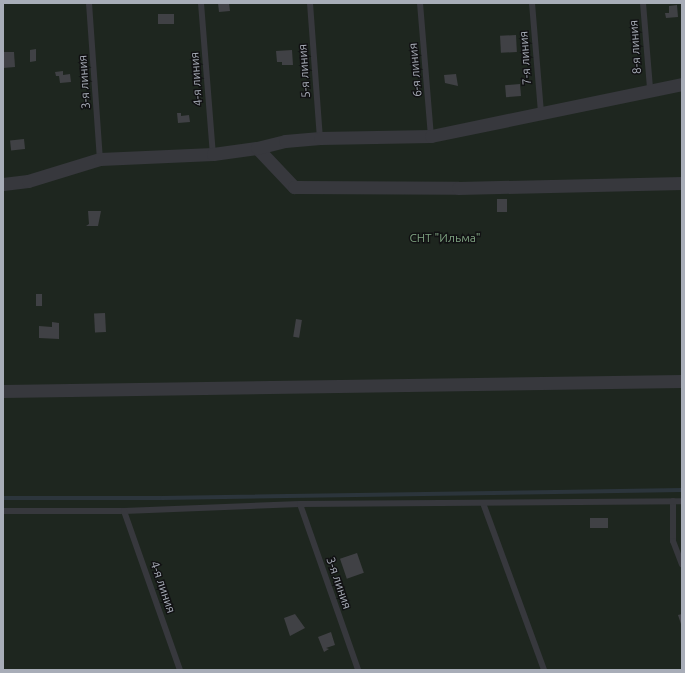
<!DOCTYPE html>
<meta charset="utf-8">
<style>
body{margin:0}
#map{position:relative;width:685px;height:673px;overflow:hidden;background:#161618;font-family:Ubuntu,sans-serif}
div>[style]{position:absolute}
.green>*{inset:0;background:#1e261f;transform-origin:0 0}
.stream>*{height:4px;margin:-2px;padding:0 2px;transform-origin:2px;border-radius:2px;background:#2c353c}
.building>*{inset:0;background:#404145;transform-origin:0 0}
.lane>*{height:6px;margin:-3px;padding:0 3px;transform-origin:3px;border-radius:3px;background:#37383d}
.street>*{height:13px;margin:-6.5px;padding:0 6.5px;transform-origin:6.5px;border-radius:6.5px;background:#37383d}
span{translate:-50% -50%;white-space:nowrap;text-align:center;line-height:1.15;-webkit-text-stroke:3px #111113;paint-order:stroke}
.street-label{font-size:12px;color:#a8adb8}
.park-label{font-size:12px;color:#7fa381}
.frame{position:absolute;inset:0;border:4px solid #a8adb8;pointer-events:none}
</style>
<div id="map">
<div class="green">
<div style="left:3px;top:3px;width:679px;height:667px"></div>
</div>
<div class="stream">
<div style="left:3px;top:498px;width:159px"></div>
<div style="left:162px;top:498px;width:520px;rotate:-0.88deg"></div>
</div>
<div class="building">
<div style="clip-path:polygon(218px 3px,229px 3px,230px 11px,219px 12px)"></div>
<div style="clip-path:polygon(677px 5px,678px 17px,666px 18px,665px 13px,669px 13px,669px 6px)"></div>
<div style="left:174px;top:14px;width:10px;height:16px;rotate:90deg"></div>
<div style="left:516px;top:35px;width:17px;height:16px;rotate:87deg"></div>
<div style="clip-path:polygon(36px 49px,36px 61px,30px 62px,30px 50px)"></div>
<div style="clip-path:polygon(292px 50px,293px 65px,282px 65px,282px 62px,277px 62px,276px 51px)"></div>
<div style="clip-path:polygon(3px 52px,14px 52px,15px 67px,3px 68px)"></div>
<div style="clip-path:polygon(63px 71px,63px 75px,70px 74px,71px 82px,60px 83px,59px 76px,56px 76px,55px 72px)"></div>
<div style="clip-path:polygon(456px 74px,458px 86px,445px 83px,444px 75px)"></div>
<div style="left:520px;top:84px;width:12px;height:15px;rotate:85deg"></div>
<div style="clip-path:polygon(177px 113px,181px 113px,181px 116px,189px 115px,190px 122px,178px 123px)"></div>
<div style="left:24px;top:139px;width:10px;height:14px;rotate:84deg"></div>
<div style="left:497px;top:199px;width:10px;height:13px"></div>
<div style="clip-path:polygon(88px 211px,101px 211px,98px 226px,86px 226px,89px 224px)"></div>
<div style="left:36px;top:294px;width:6px;height:12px"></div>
<div style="left:105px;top:313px;width:19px;height:11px;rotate:87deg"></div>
<div style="left:296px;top:319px;width:6px;height:18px;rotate:9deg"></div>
<div style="clip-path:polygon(52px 322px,59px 323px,59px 339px,39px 338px,39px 326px,52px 327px)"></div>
<div style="left:590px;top:518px;width:18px;height:10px"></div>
<div style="left:357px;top:553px;width:21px;height:18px;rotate:71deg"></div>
<div style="clip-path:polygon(295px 614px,305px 628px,290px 636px,284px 618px)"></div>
<div style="clip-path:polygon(682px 614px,682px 627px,678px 615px)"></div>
<div style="clip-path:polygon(331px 632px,335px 645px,326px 648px,329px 649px,324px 652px,318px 637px)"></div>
</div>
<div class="lane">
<div style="left:89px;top:3px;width:156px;rotate:86deg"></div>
<div style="left:201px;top:3px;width:151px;rotate:85.5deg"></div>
<div style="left:310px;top:3px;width:135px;rotate:85.8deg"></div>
<div style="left:420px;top:3px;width:133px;rotate:85.3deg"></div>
<div style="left:532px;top:3px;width:109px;rotate:85.3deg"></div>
<div style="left:643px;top:3px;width:86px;rotate:85.3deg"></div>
<div style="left:673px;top:501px;width:40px;rotate:90deg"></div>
<div style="left:673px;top:541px;width:25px;rotate:69deg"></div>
<div style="left:483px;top:503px;width:178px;rotate:69.9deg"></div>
<div style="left:300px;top:504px;width:176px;rotate:70.7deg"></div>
<div style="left:3px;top:511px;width:121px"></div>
<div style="left:124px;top:511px;width:176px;rotate:-2.3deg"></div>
<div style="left:300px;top:504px;width:382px;rotate:-0.4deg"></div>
<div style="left:124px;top:511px;width:169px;rotate:70.6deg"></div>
</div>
<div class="street">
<div style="left:257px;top:148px;width:54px;rotate:46.5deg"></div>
<div style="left:294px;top:187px;width:164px;rotate:0.3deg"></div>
<div style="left:458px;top:188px;width:224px;rotate:-1.3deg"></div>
<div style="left:3px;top:184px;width:25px;rotate:-7deg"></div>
<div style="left:28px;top:181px;width:75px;rotate:-17deg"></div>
<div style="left:100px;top:159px;width:113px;rotate:-2.5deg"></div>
<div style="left:213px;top:154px;width:44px;rotate:-7.8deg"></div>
<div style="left:257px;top:148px;width:29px;rotate:-14deg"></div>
<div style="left:285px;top:141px;width:35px;rotate:-5deg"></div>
<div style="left:320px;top:138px;width:111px;rotate:-1deg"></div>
<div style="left:431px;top:136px;width:256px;rotate:-11.7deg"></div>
<div style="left:3px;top:391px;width:679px;rotate:-0.84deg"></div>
</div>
<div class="street-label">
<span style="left:635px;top:47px;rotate:-94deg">8-я линия</span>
<span style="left:525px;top:58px;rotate:-94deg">7-я линия</span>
<span style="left:415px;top:70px;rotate:-95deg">6-я линия</span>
<span style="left:304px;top:71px;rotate:-94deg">5-я линия</span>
<span style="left:196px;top:79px;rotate:-94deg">4-я линия</span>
<span style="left:84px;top:82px;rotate:-94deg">3-я линия</span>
<span style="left:339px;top:583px;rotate:71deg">3-я линия</span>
<span style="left:163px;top:587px;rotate:71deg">4-я линия</span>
</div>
<div class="park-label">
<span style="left:445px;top:238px">СНТ "Ильма"</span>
</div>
<div class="frame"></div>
</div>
